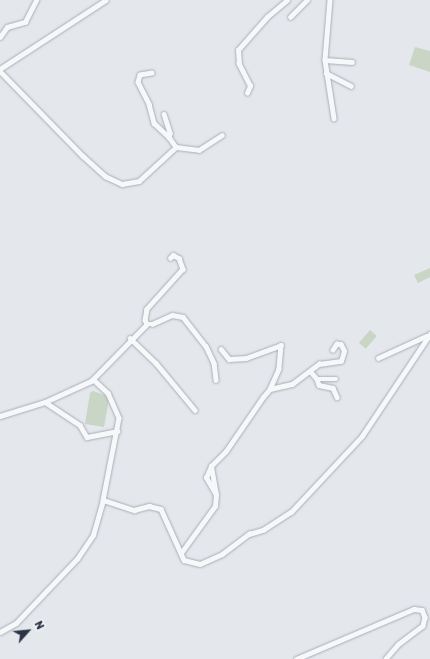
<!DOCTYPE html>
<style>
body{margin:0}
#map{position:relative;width:430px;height:659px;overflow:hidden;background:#e4e7ec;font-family:Rubik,sans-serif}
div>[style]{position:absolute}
.green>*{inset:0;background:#c9d6c5;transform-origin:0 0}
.roads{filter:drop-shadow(0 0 1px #a9aeb7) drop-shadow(0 0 1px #a9aeb7)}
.minor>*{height:4.5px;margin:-2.25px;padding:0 2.25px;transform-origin:2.25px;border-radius:2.25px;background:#f7f8fa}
span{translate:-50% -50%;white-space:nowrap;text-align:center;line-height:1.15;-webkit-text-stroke:3px #f4f6f9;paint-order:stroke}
.north{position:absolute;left:8px;top:611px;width:40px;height:40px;-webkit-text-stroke:3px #f4f6f9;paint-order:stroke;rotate:63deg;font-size:11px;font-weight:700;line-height:16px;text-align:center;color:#2b3445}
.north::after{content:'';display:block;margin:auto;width:14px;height:18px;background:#2b3445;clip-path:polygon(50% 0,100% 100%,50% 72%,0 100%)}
</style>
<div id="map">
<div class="green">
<div style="clip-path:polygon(415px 47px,430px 51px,430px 72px,409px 65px)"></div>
<div style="clip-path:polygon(430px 268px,430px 277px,418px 283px,414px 275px)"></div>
<div style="left:370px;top:330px;width:9px;height:17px;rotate:41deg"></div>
<div style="clip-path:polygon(93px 391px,107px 396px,109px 399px,104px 427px,85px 424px,90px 393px)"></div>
</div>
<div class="roads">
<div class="minor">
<div style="left:330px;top:0;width:60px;rotate:94.8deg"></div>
<div style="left:325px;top:60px;width:59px;rotate:81.2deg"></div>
<div style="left:290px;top:17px;width:24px;rotate:-45deg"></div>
<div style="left:0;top:37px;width:12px;rotate:-55deg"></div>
<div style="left:7px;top:27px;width:19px;rotate:-16deg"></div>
<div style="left:25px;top:22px;width:25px;rotate:-63deg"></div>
<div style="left:325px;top:60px;width:27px;rotate:4deg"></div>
<div style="left:0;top:69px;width:126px;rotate:-33.1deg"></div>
<div style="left:0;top:71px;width:119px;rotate:45.7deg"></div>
<div style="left:83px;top:156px;width:30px;rotate:42deg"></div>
<div style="left:105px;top:176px;width:19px;rotate:25deg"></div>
<div style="left:122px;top:184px;width:17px;rotate:-10deg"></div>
<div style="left:139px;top:181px;width:50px;rotate:-42.6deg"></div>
<div style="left:176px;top:147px;width:23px;rotate:7deg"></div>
<div style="left:199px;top:150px;width:27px;rotate:-33deg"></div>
<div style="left:152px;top:73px;width:12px;rotate:171deg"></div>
<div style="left:140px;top:75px;width:7px;rotate:106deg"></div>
<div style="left:138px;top:82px;width:25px;rotate:63deg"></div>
<div style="left:149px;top:104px;width:20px;rotate:75deg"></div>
<div style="left:154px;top:123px;width:21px;rotate:43deg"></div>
<div style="left:326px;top:73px;width:28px;rotate:27deg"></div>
<div style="left:247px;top:93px;width:8px;rotate:-67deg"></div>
<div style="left:250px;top:86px;width:25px;rotate:-117deg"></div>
<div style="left:239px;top:64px;width:14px;rotate:-94deg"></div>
<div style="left:238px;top:50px;width:44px;rotate:-48.7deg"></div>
<div style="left:267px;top:17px;width:26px;rotate:-40deg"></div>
<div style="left:164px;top:114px;width:20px;rotate:72deg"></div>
<div style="left:170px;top:133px;width:4px;rotate:104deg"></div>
<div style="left:169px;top:137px;width:12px;rotate:55deg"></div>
<div style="left:170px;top:258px;width:4px;rotate:-45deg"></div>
<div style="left:173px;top:255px;width:7px;rotate:27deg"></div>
<div style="left:179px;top:258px;width:12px;rotate:70deg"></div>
<div style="left:183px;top:269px;width:54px;rotate:132deg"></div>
<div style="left:147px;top:309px;width:11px;rotate:100deg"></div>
<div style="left:145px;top:320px;width:4px;rotate:63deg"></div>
<div style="left:147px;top:324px;width:5px"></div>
<div style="left:152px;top:324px;width:22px;rotate:-24deg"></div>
<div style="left:172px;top:315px;width:11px;rotate:10deg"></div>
<div style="left:183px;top:317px;width:37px;rotate:52deg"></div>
<div style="left:206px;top:346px;width:19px;rotate:65deg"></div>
<div style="left:214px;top:363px;width:17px;rotate:83deg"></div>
<div style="left:130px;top:338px;width:36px;rotate:44deg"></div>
<div style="left:156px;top:363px;width:61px;rotate:50.3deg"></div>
<div style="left:221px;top:349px;width:13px;rotate:51deg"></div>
<div style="left:229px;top:359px;width:17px;rotate:-3deg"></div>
<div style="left:246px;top:358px;width:37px;rotate:-20deg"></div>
<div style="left:281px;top:345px;width:24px;rotate:95deg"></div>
<div style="left:279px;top:369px;width:22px;rotate:114deg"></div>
<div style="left:378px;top:358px;width:53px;rotate:-24.6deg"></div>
<div style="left:311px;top:372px;width:9px;rotate:49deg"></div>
<div style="left:317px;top:379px;width:19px"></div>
<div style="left:93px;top:379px;width:21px;rotate:43deg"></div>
<div style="left:108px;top:393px;width:27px;rotate:66deg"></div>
<div style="left:119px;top:418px;width:84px;rotate:101deg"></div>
<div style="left:103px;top:500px;width:33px;rotate:18deg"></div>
<div style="left:134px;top:510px;width:16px;rotate:-15deg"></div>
<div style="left:149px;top:506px;width:12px;rotate:14deg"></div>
<div style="left:161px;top:509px;width:56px;rotate:65.7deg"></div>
<div style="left:184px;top:560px;width:16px;rotate:14deg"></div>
<div style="left:200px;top:564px;width:24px;rotate:-24deg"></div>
<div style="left:222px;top:554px;width:34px;rotate:-37deg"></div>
<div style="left:249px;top:534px;width:15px;rotate:-16deg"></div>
<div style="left:263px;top:530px;width:33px;rotate:-33deg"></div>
<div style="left:291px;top:512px;width:104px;rotate:-46.9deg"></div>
<div style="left:362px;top:436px;width:123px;rotate:-56.3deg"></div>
<div style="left:317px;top:379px;width:6px;rotate:72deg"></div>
<div style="left:319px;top:385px;width:14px;rotate:12deg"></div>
<div style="left:333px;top:388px;width:10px;rotate:66deg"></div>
<div style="left:45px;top:402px;width:42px;rotate:33.3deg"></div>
<div style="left:80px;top:425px;width:14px;rotate:60deg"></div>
<div style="left:87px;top:437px;width:31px;rotate:-11deg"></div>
<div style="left:0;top:416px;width:47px;rotate:-17.3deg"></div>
<div style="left:45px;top:402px;width:51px;rotate:-24.5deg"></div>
<div style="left:91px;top:381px;width:80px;rotate:-45.5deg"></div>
<div style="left:216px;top:495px;width:29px;rotate:-100deg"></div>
<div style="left:211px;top:466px;width:21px;rotate:-45deg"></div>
<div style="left:226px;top:451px;width:65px;rotate:-55.6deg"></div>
<div style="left:263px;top:397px;width:11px;rotate:-49deg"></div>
<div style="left:270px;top:389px;width:23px;rotate:-13deg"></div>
<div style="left:292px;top:384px;width:34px;rotate:-37deg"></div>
<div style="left:319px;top:364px;width:22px;rotate:-8deg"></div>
<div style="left:341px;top:361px;width:10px;rotate:-73deg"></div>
<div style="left:344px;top:351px;width:7px;rotate:-117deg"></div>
<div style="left:341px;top:345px;width:4px;rotate:-166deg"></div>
<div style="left:337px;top:344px;width:7px;rotate:124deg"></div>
<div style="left:181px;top:553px;width:58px;rotate:-54.1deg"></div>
<div style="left:215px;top:506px;width:11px;rotate:-85deg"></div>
<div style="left:216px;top:495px;width:20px;rotate:-120deg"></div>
<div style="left:206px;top:478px;width:13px;rotate:-67deg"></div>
<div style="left:0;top:632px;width:18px;rotate:-29deg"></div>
<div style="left:16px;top:623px;width:88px;rotate:-46.4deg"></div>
<div style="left:77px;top:559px;width:29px;rotate:-56deg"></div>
<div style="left:93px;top:535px;width:36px;rotate:-74deg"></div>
<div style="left:296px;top:659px;width:128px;rotate:-23deg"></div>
<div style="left:414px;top:609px;width:8px;rotate:7deg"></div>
<div style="left:422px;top:610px;width:8px;rotate:67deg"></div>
<div style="left:425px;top:617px;width:9px;rotate:103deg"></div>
<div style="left:423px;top:626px;width:31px;rotate:143deg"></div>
<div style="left:398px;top:645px;width:18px;rotate:131deg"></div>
</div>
</div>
<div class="north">N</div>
</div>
